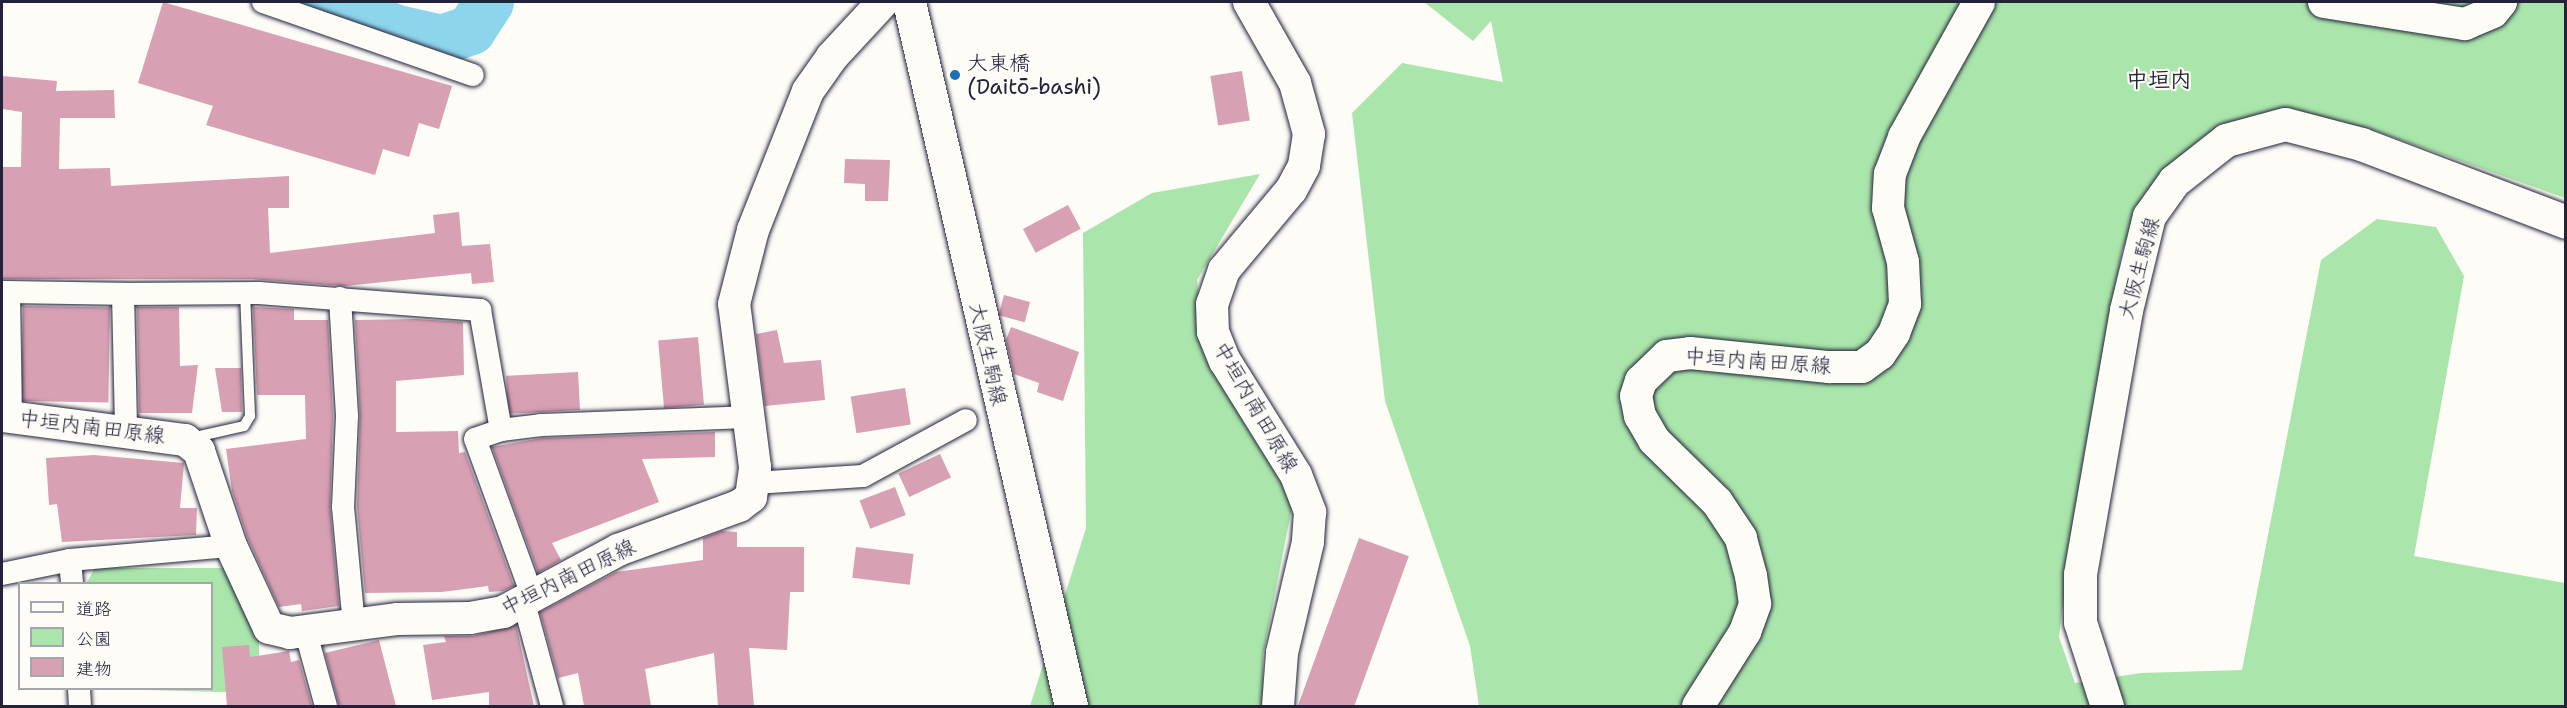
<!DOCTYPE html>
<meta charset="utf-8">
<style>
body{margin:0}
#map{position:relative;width:2567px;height:708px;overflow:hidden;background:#fdfcf7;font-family:"Shantell Sans","Klee One",sans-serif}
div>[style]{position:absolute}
.green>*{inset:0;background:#aae6ab}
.river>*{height:50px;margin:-25px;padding:0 25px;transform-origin:25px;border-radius:25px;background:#8cd5ed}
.building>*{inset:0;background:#d7a0b3;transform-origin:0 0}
.roads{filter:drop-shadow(0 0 2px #22223b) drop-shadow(0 0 2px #22223b)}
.lane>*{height:10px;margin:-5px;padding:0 5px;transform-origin:5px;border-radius:5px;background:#fdfcf7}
.street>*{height:22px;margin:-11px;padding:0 11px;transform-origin:11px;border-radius:11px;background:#fdfcf7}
.secondary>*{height:32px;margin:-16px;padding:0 16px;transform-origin:16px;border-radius:16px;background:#fdfcf7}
.primary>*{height:33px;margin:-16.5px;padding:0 16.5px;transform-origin:16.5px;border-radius:16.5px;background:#fdfcf7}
.dots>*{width:16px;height:16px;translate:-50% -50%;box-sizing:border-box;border:3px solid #fdfcf7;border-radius:50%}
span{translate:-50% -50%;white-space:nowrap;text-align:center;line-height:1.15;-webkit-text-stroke:4.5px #fdfcf7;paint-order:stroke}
.poi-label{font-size:21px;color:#22223b}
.left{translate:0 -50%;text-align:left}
.street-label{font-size:21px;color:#22223b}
.neighbourhood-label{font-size:22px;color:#22223b;font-weight:700}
.frame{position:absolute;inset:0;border:3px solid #22223b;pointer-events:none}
.legend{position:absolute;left:18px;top:582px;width:195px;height:108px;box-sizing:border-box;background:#fdfcf7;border:2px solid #a5a5ac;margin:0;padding:8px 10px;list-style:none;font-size:18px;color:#22223b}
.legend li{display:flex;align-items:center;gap:12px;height:30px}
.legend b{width:30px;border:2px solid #a5a5ac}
</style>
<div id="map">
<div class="green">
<div style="clip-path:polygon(1424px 2px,2565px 2px,2565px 198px,2367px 128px,2286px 111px,2150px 190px,2122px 251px,2071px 536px,2059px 637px,2075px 683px,2141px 673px,2242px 670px,2321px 260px,2377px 219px,2436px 227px,2464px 276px,2414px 556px,2565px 583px,2565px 706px,1479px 706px,1470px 646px,1385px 401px,1352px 113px,1402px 63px,1503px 82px,1491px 21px,1473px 41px)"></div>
<div style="clip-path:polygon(1260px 174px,1197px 280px,1204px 343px,1293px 502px,1263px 655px,1263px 706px,1030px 706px,1086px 528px,1083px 233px,1152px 193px)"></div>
<div style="clip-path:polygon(95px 568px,229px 568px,259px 624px,259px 693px,109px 689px,212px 688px,212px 584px,86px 584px)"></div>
</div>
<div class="river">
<div style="left:327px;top:2px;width:75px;rotate:21.8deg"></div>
<div style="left:397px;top:30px;width:46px;rotate:12.5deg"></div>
<div style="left:442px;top:40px;width:31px;rotate:-19deg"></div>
<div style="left:471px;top:30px;width:33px;rotate:-57deg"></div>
</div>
<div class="building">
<div style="clip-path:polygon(163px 2px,452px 86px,439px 129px,419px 123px,409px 157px,383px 149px,375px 175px,206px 125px,213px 106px,138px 83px)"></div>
<div style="left:1242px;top:71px;width:50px;height:32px;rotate:81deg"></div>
<div style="clip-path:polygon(2px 76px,57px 81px,56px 91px,114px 90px,115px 118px,60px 118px,59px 169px,110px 168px,111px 186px,289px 176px,289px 208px,268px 208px,270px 253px,435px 233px,433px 215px,459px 212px,462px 246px,490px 244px,494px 282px,472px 284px,471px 273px,345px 286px,252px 279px,2px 279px,2px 167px,21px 167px,22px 112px,2px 109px)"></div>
<div style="clip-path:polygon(845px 159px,890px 160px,888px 201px,865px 201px,865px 184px,844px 183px)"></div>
<div style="left:1068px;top:205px;width:27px;height:51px;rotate:62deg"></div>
<div style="left:1004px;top:295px;width:27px;height:21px;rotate:15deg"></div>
<div style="left:23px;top:306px;width:87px;height:95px;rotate:1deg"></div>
<div style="clip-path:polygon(137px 307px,179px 307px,180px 366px,198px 365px,192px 413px,139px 413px)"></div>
<div style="clip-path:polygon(253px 307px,294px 309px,294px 320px,328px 320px,333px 416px,330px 508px,339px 606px,302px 611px,301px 604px,279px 607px,248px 539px,232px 491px,226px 449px,306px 439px,305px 395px,257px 395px)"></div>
<div style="clip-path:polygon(416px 319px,463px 322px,464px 375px,396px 381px,396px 432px,458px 431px,459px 453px,465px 452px,514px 586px,503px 591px,489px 592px,488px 586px,442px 592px,365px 593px,357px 507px,360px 416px,355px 320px)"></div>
<div style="clip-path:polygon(1011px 327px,1079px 352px,1063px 401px,1037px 392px,1039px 383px,1014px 374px,1006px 340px)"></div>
<div style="clip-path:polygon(777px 330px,784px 363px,821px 360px,825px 400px,765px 406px,756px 334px)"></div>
<div style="left:698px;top:337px;width:68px;height:40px;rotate:85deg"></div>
<div style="clip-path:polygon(215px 368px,241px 368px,242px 412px,222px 412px)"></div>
<div style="left:578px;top:372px;width:38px;height:72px;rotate:87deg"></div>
<div style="left:905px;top:388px;width:37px;height:55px;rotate:81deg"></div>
<div style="clip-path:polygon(715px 432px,715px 457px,642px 459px,659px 502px,552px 543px,561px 560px,538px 573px,492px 447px,542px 438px)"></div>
<div style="left:940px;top:454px;width:26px;height:46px;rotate:65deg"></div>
<div style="clip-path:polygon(94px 455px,184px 463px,180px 508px,197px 508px,196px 535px,62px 542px,57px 504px,49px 505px,46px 458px)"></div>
<div style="left:895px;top:487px;width:30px;height:38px;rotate:69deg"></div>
<div style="clip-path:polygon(722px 531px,737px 532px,737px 547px,804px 547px,804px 592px,790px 592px,787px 650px,749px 648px,754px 706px,718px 706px,714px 653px,645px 669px,651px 706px,584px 706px,578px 673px,558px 678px,540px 612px,616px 572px,703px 560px,703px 538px)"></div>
<div style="left:1359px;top:538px;width:53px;height:178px;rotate:20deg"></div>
<div style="left:856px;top:547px;width:58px;height:31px;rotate:7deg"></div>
<div style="clip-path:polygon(516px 625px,534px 706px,489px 706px,489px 692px,432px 700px,423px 645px,446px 642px,444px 636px,473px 636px)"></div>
<div style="clip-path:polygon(379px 640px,396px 706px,339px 706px,325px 653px)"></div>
<div style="clip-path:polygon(249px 645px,250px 657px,289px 651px,291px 662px,299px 660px,312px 706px,227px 706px,222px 647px)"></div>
</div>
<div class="roads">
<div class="lane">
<div style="left:191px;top:438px;width:54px;rotate:-12.8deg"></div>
<div style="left:244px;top:426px;width:12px;rotate:-59deg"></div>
<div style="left:250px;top:416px;width:123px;rotate:-92.3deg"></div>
</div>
<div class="street">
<div style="left:263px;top:2px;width:222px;rotate:19.2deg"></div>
<div style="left:2px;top:292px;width:121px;rotate:0.9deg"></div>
<div style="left:123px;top:294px;width:135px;rotate:88.7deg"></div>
<div style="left:9px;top:293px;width:124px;rotate:89.1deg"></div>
<div style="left:123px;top:294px;width:136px;rotate:-0.4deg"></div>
<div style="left:259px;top:293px;width:222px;rotate:4.4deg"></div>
<div style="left:480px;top:310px;width:122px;rotate:80.1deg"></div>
<div style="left:340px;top:298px;width:118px;rotate:86.6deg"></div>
<div style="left:347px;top:416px;width:91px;rotate:92.5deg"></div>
<div style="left:343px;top:507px;width:120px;rotate:84.7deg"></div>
<div style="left:754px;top:483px;width:109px;rotate:-3.7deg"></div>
<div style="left:863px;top:476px;width:117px;rotate:-28.5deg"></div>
<div style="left:70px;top:560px;width:24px;rotate:85deg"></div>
<div style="left:2px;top:574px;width:69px;rotate:-11.6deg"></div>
<div style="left:70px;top:560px;width:162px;rotate:-5deg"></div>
<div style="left:533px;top:598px;width:169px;rotate:-110deg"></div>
<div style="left:475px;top:439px;width:28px;rotate:-19deg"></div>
<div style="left:501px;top:430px;width:40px;rotate:-7.1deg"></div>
<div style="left:541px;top:425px;width:207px;rotate:-2.2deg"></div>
<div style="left:524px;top:603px;width:107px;rotate:74.8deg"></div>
<div style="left:306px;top:633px;width:76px;rotate:74.7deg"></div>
<div style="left:79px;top:688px;width:18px;rotate:87deg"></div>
</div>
<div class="secondary">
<div style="left:1249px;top:2px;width:93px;rotate:60.4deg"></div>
<div style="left:1295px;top:83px;width:53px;rotate:74.6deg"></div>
<div style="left:1309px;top:134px;width:32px;rotate:99deg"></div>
<div style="left:1304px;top:166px;width:27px;rotate:118deg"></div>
<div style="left:1291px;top:190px;width:104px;rotate:129.9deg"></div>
<div style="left:1224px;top:270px;width:36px;rotate:109deg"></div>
<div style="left:1212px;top:304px;width:28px;rotate:88deg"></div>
<div style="left:1213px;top:332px;width:31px;rotate:68deg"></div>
<div style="left:1225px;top:361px;width:134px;rotate:58.1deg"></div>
<div style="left:1296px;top:475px;width:40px;rotate:69deg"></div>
<div style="left:1310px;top:512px;width:30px;rotate:94deg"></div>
<div style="left:1308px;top:542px;width:114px;rotate:103.2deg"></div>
<div style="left:1282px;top:653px;width:53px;rotate:94.3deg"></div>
<div style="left:2324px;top:2px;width:143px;rotate:8.9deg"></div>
<div style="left:2465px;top:24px;width:30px;rotate:-23deg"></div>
<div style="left:2493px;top:12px;width:13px;rotate:-51deg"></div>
<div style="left:2px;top:416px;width:185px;rotate:7.5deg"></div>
<div style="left:185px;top:440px;width:18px;rotate:38deg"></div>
<div style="left:199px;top:451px;width:100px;rotate:71.4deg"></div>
<div style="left:231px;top:546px;width:90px;rotate:65.1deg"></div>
<div style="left:269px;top:628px;width:22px;rotate:13deg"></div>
<div style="left:290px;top:633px;width:109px;rotate:-7.4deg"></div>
<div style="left:398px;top:619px;width:72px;rotate:-0.8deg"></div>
<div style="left:470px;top:618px;width:34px;rotate:-10deg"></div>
<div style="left:503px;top:612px;width:131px;rotate:-28.3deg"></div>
<div style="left:618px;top:550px;width:129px;rotate:-20deg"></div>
<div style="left:739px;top:506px;width:15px;rotate:-37deg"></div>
<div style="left:751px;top:497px;width:30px;rotate:-82deg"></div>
<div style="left:755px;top:467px;width:164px;rotate:-97.3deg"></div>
<div style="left:734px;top:304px;width:76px;rotate:-75.6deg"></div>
<div style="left:753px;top:230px;width:149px;rotate:-68.4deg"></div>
<div style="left:808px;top:91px;width:42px;rotate:-54.8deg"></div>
<div style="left:832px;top:57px;width:75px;rotate:-47.2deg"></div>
<div style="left:1698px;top:706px;width:88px;rotate:-57.6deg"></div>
<div style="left:1745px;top:632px;width:30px;rotate:-70deg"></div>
<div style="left:1755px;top:604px;width:28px;rotate:-98deg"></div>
<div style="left:1751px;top:576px;width:39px;rotate:-105deg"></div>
<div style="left:1741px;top:538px;width:43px;rotate:-123.7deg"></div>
<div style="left:1717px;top:502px;width:88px;rotate:-135.5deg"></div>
<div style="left:1654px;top:440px;width:28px;rotate:-120deg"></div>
<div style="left:1640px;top:416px;width:20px;rotate:-101deg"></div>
<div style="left:1636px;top:396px;width:16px;rotate:-72deg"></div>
<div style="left:1641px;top:381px;width:36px;rotate:-44deg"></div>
<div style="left:1667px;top:356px;width:23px;rotate:-7deg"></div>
<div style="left:1690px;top:353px;width:140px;rotate:5.8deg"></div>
<div style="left:1829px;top:367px;width:33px"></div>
<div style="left:1862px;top:367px;width:22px;rotate:-36deg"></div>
<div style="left:1880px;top:354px;width:25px;rotate:-56deg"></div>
<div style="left:1894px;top:333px;width:31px;rotate:-69deg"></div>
<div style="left:1905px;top:304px;width:42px;rotate:-92.7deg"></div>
<div style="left:1903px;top:262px;width:56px;rotate:-105.5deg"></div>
<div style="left:1888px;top:208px;width:34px;rotate:-87deg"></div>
<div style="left:1890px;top:174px;width:40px;rotate:-69deg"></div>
<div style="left:1904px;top:137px;width:154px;rotate:-60.9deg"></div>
</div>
<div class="primary">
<div style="left:909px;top:2px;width:722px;rotate:77.04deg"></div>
<div style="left:2107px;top:706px;width:88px;rotate:-107.8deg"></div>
<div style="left:2080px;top:622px;width:48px;rotate:-90deg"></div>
<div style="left:2080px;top:574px;width:268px;rotate:-80.1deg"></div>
<div style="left:2126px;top:310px;width:97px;rotate:-76.3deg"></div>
<div style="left:2149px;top:216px;width:43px;rotate:-54.5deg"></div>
<div style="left:2174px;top:181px;width:66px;rotate:-38.3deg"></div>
<div style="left:2226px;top:140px;width:61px;rotate:-15.2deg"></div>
<div style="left:2285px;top:124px;width:79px;rotate:14.7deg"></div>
<div style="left:2361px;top:144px;width:219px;rotate:20.8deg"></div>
</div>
</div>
<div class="dots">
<div style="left:955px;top:75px;background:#1f6fb2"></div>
</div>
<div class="poi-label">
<span class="left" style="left:967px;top:75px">大東橋<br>(Daitō-bashi)</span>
</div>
<div class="street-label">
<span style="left:2139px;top:268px;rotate:-75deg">大阪生駒線</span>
<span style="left:988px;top:354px;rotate:77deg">大阪生駒線</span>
<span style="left:1758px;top:361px;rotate:4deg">中垣内南田原線</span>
<span style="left:1256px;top:407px;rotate:60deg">中垣内南田原線</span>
<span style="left:92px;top:427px;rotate:7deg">中垣内南田原線</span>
<span style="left:568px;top:577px;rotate:-26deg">中垣内南田原線</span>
</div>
<div class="neighbourhood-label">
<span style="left:2159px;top:80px">中垣内</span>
</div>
<div class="frame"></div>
<ul class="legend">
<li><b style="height:8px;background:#fdfcf7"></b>道路</li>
<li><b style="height:16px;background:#aae6ab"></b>公園</li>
<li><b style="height:16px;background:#d7a0b3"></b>建物</li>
</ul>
</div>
